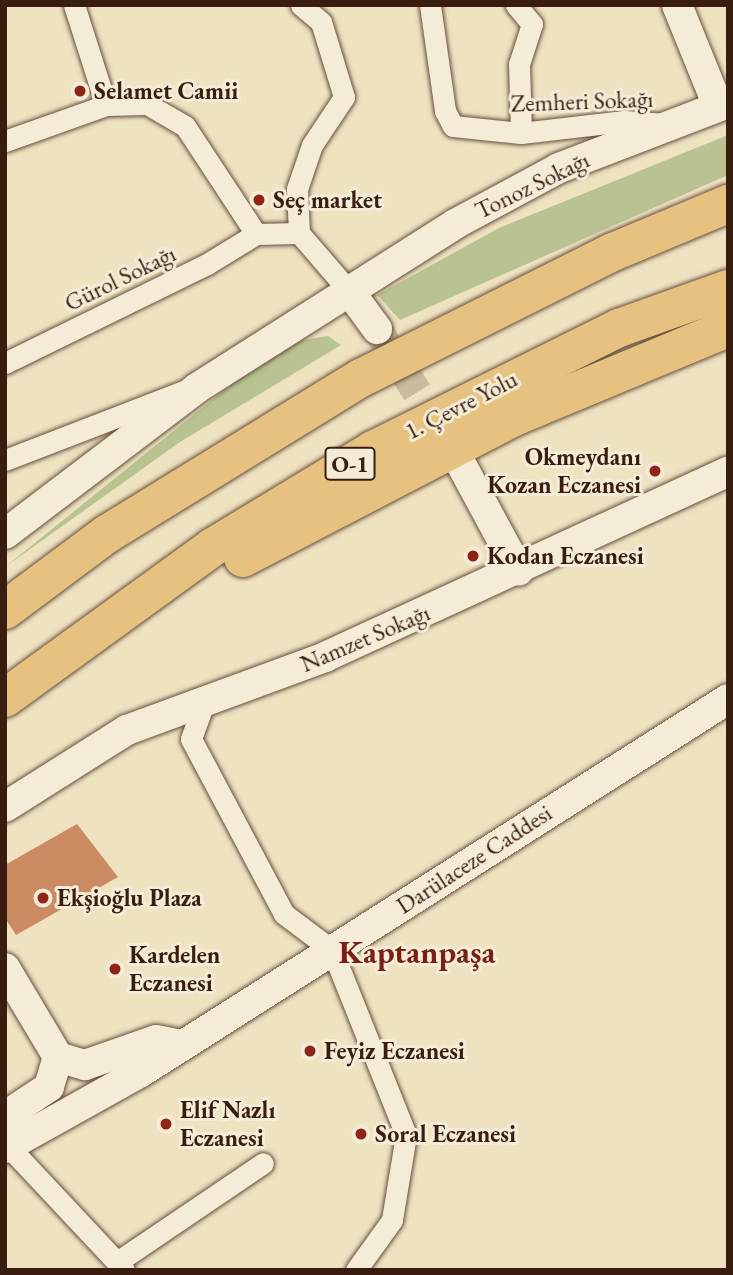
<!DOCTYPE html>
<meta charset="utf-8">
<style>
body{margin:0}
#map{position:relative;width:733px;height:1275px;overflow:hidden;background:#eee2c1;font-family:"EB Garamond",serif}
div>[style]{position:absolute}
.green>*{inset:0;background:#b9c392}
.building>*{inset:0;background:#cb8a62}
.secondary-tunnel>*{height:30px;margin-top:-15px;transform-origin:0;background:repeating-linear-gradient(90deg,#cabb9d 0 30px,transparent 0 45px)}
.roads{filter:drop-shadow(0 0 2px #664f3c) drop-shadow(0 0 2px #664f3c)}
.street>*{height:21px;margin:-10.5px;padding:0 10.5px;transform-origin:10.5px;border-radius:10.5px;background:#f4ecd7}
.secondary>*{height:30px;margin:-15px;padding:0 15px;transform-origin:15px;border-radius:15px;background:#f4ecd7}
.highway>*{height:38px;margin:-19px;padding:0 19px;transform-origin:19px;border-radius:19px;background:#e7c180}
.dots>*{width:19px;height:19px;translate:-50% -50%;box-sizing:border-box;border:4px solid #f4ecd7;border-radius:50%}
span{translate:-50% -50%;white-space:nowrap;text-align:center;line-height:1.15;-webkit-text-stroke:6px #f4ecd7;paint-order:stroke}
.shield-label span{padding:2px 5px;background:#f4ecd7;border:2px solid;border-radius:5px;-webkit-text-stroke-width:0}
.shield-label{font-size:23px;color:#391e0f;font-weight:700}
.poi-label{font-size:24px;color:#391e0f;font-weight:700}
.left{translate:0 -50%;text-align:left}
.right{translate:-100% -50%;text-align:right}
.street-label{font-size:24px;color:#391e0f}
.district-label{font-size:32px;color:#7a1f14;font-weight:700}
.frame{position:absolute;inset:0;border:7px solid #391e0f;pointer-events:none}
</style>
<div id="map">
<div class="green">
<div style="clip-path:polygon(728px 135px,728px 175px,400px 320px,377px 295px,499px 228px)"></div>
<div style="clip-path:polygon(328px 336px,341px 345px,180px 442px,5px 567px,254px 366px,303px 340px)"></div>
</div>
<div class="building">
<div style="clip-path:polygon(77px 824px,118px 877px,16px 935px,5px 918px,5px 865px)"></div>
</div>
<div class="secondary-tunnel">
<div style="left:377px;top:329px;width:127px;rotate:57.6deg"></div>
</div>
<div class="roads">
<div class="street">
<div style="left:74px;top:5px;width:105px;rotate:72.3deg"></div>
<div style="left:430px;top:5px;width:107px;rotate:81.9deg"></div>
<div style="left:445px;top:111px;width:17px;rotate:62deg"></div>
<div style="left:453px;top:126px;width:68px;rotate:5.9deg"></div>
<div style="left:521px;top:133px;width:104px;rotate:-6.6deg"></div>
<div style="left:624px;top:121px;width:41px;rotate:4.2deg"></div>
<div style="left:516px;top:5px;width:25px;rotate:50deg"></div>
<div style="left:532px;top:24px;width:42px;rotate:108deg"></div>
<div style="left:519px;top:64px;width:69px;rotate:88.3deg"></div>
<div style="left:5px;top:141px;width:107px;rotate:-19.6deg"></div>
<div style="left:106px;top:105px;width:41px;rotate:-1.4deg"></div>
<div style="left:147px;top:104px;width:44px;rotate:30.1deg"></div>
<div style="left:185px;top:126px;width:129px;rotate:56.7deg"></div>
<div style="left:256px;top:234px;width:43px;rotate:-1.3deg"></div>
<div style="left:299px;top:233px;width:78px;rotate:49.2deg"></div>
<div style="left:299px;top:233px;width:44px;rotate:-92.6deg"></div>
<div style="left:297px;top:189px;width:46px;rotate:-71.2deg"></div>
<div style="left:312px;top:145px;width:58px;rotate:-56.3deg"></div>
<div style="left:344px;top:97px;width:78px;rotate:-107deg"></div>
<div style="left:321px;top:22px;width:26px;rotate:-140deg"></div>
<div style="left:5px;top:363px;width:225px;rotate:-26.1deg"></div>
<div style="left:207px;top:264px;width:57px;rotate:-31.5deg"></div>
<div style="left:5px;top:460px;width:192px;rotate:-21.1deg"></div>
<div style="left:204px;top:703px;width:38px;rotate:110deg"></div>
<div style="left:191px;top:739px;width:198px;rotate:62deg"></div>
<div style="left:284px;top:914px;width:60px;rotate:36.9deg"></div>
<div style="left:332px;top:950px;width:199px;rotate:68.2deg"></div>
<div style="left:406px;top:1135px;width:86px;rotate:99.4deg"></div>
<div style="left:392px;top:1220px;width:62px;rotate:125.8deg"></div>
<div style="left:9px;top:1147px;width:168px;rotate:46.9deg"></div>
<div style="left:117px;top:1262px;width:176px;rotate:-34.1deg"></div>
</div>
<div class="secondary">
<div style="left:677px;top:5px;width:109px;rotate:67.9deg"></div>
<div style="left:350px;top:292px;width:46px;rotate:53.9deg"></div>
<div style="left:454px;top:451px;width:136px;rotate:61.6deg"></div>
<div style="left:5px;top:534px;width:241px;rotate:-37.2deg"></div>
<div style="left:197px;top:388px;width:306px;rotate:-32.4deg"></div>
<div style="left:455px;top:224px;width:118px;rotate:-28.3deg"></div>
<div style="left:559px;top:168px;width:181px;rotate:-21deg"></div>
<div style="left:5px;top:807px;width:144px;rotate:-32.3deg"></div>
<div style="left:127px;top:730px;width:211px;rotate:-20.2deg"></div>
<div style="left:325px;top:657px;width:443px;rotate:-24.7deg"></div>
<div style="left:5px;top:968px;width:104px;rotate:59.2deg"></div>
<div style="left:58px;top:1057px;width:31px;rotate:107deg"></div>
<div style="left:49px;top:1087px;width:53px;rotate:146.6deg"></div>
<div style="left:58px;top:1057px;width:28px;rotate:17deg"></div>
<div style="left:85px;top:1065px;width:75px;rotate:-19.4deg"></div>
<div style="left:156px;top:1040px;width:21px;rotate:11deg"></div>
<div style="left:5px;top:1148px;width:156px;rotate:-29.2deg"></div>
<div style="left:141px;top:1072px;width:695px;rotate:-32.43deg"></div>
</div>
<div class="highway">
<div style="left:243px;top:558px;width:303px;rotate:-27.5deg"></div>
<div style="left:512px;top:418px;width:234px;rotate:-22.6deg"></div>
<div style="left:5px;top:610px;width:127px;rotate:-36.7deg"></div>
<div style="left:107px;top:534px;width:298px;rotate:-31.6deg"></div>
<div style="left:361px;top:378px;width:282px;rotate:-26.6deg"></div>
<div style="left:613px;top:252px;width:125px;rotate:-22.7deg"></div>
<div style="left:5px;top:698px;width:257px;rotate:-36deg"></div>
<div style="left:213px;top:547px;width:187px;rotate:-31.2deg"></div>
<div style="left:373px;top:450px;width:275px;rotate:-26.4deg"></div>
<div style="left:619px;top:328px;width:116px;rotate:-19.7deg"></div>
</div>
</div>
<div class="dots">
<div style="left:80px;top:91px;background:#8f2418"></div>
<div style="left:259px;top:200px;background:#8f2418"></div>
<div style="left:655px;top:471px;background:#8f2418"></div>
<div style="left:473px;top:556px;background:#8f2418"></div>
<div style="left:43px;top:898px;background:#8f2418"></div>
<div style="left:115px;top:969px;background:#8f2418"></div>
<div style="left:310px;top:1051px;background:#8f2418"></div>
<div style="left:166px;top:1124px;background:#8f2418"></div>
<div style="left:361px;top:1134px;background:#8f2418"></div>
</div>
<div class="shield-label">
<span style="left:350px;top:464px">O-1</span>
</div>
<div class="poi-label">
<span class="left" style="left:94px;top:91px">Selamet Camii</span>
<span class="left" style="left:273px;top:200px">Seç market</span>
<span class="right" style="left:641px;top:471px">Okmeydanı<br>Kozan Eczanesi</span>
<span class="left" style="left:487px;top:556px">Kodan Eczanesi</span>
<span class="left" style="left:57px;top:898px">Ekşioğlu Plaza</span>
<span class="left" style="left:129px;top:969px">Kardelen<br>Eczanesi</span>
<span class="left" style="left:324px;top:1051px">Feyiz Eczanesi</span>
<span class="left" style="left:180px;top:1124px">Elif Nazlı<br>Eczanesi</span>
<span class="left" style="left:375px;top:1134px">Soral Eczanesi</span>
</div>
<div class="street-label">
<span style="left:582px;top:101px;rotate:-2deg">Zemheri Sokağı</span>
<span style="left:532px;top:185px;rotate:-26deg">Tonoz Sokağı</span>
<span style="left:120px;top:278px;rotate:-26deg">Gürol Sokağı</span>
<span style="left:461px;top:405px;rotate:-27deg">1. Çevre Yolu</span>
<span style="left:365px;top:638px;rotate:-23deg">Namzet Sokağı</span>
<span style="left:474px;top:859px;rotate:-33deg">Darülaceze Caddesi</span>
</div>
<div class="district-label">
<span style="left:417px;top:952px">Kaptanpaşa</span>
</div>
<div class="frame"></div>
</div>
